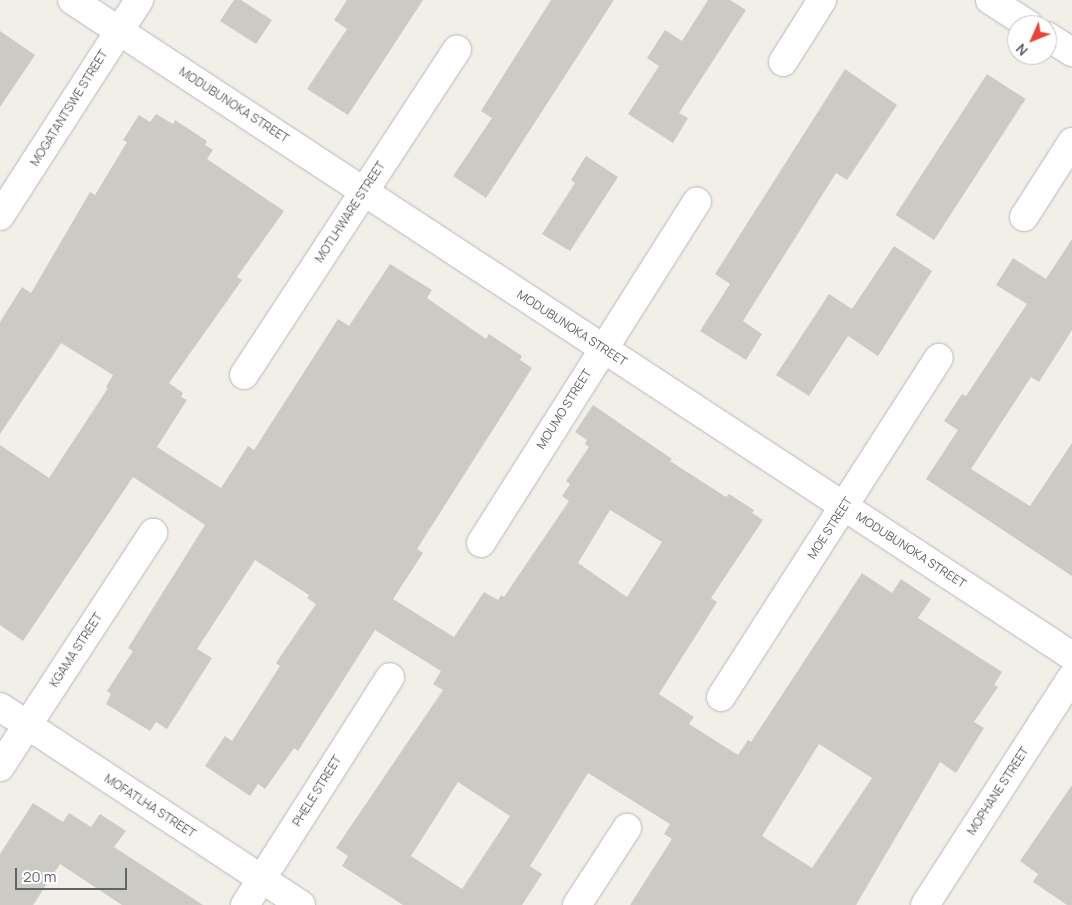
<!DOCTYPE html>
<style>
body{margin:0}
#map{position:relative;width:1072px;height:905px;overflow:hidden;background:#f1efe8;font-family:Manrope,sans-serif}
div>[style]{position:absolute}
.building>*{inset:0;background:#cccac5;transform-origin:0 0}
.roads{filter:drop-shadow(0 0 1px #b5b8bc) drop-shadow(0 0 1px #b5b8bc)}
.minor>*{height:28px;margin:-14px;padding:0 14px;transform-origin:14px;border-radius:14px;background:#fff}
span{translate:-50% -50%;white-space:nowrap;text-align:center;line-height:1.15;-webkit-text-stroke:4px #fff;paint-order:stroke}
.street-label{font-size:12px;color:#5f6368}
.north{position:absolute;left:1007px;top:15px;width:50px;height:50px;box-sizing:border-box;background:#fff;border:1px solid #bfc1c3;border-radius:50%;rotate:226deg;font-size:14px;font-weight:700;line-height:20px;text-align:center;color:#5f6368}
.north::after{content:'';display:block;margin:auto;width:18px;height:22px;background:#ea4335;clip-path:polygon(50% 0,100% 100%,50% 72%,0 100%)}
.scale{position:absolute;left:15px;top:868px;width:112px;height:22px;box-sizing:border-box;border:2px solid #5f6368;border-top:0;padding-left:6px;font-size:15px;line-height:18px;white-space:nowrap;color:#5f6368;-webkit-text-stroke:4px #fff;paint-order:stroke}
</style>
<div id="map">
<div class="building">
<div style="clip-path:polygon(234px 0,241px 0,272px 20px,256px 44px,220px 21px)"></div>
<div style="clip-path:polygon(347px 0,423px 0,348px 115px,307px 89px,347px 29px,334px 20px)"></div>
<div style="clip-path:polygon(551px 0,614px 0,486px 198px,453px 176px,492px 118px,481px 111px)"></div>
<div style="clip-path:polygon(708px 0,730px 0,746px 10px,679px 113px,688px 118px,673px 143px,628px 114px,659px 66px,647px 58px,665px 30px,682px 41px)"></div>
<div style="clip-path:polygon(0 31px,35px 55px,0 107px)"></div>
<div style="clip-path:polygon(845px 69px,897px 105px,847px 180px,836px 173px,743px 321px,762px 334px,746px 360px,700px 331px,730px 284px,715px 274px)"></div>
<div style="left:987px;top:74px;width:46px;height:168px;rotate:33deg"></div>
<div style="clip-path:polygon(evenodd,156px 114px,173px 124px,175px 120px,207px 141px,205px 145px,213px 150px,207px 159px,284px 211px,237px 277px,242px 280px,169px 383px,183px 393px,181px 397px,187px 400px,157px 447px,221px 488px,248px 446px,254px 450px,338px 319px,349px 326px,390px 264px,432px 290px,427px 298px,486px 339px,489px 334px,522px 356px,520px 360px,532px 368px,417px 549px,423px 553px,393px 599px,454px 637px,484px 592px,498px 600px,501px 595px,504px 597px,569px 501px,562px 496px,570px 484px,566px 481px,589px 447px,585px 444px,587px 440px,575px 432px,593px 405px,672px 459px,670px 461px,726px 497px,729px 494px,754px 510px,752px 513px,763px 520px,711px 598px,717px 602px,659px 694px,694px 717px,689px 724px,738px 755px,748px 740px,751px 742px,862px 573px,892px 593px,901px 579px,931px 599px,918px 618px,1002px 672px,994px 685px,998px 687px,974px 722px,984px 728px,956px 773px,940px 762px,856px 905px,630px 905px,672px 839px,664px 834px,670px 824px,588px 773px,530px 866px,542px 874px,522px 905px,403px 905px,342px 866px,348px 856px,336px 848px,443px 690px,433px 684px,441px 671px,375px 630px,298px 751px,294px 748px,265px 789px,258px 784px,250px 796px,205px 766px,225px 736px,232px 741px,280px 666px,276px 663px,316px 604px,307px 598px,309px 595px,255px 560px,197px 649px,212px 658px,167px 729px,156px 722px,150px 731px,106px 704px,111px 694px,107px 691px,133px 651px,128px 648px,205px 525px,133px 477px,23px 641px,0 625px,0 445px,49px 478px,108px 388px,106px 387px,113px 375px,61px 343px,0 434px,0 322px,22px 287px,31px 293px,90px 192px,95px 195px,127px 142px,123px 140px,139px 115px,150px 122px,156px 114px,610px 510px,662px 542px,627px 597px,578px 563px,610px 510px,156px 114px,819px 744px,872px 778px,812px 868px,762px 836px,819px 744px,156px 114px,458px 782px,510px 816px,462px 889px,411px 856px,458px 782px)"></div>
<div style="clip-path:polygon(586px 156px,618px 177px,570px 251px,542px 234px,575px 183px,571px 180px)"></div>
<div style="clip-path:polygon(1072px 239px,1072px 330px,1039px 382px,1031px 377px,971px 469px,1030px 506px,1072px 443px,1072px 576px,926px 479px,958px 430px,944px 421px,962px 394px,966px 396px,1027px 304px,996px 285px,1013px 258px,1046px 279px)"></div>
<div style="clip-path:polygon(894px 246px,932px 271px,878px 356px,848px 336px,809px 396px,776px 375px,829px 294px,852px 309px)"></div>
<div style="clip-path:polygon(1072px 785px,1072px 905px,1067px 905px,1033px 882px,1038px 874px,1020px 861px)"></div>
<div style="clip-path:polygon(33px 803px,63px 822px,69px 813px,91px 827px,100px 814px,126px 831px,114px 847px,203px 905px,122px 905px,60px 864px,33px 905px,0 905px,0 854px)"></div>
</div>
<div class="roads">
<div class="minor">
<div style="left:72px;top:0;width:1196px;rotate:33.26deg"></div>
<div style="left:990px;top:0;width:46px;rotate:32.7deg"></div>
<div style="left:1047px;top:36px;width:30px;rotate:33deg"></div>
<div style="left:783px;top:62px;width:73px;rotate:-57.8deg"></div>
<div style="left:0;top:216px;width:257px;rotate:-57.2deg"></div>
<div style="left:1024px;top:217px;width:89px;rotate:-57.4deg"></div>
<div style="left:244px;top:375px;width:389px;rotate:-56.8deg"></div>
<div style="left:481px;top:543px;width:404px;rotate:-57.7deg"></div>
<div style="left:721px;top:697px;width:403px;rotate:-57.3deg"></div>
<div style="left:0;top:707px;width:360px;rotate:33.3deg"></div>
<div style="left:0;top:767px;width:280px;rotate:-56.8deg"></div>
<div style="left:245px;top:905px;width:270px;rotate:-57.5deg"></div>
<div style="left:577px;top:905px;width:92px;rotate:-57deg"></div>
<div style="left:925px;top:905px;width:271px;rotate:-57.2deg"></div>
</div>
</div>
<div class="street-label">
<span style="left:234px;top:105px;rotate:33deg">MODUBUNOKA STREET</span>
<span style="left:69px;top:108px;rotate:-58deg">MOGATANTSWE STREET</span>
<span style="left:350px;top:212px;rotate:-57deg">MOTLHWARE STREET</span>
<span style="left:572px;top:328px;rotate:33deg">MODUBUNOKA STREET</span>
<span style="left:564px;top:409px;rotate:-58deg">MOUMO STREET</span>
<span style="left:830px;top:528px;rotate:-57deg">MOE STREET</span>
<span style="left:911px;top:550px;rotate:33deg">MODUBUNOKA STREET</span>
<span style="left:76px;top:650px;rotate:-57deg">KGAMA STREET</span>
<span style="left:317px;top:791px;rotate:-58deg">PHELE STREET</span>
<span style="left:998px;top:791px;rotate:-57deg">MOPHANE STREET</span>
<span style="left:150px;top:806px;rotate:33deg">MOFATLHA STREET</span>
</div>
<div class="north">N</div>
<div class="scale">20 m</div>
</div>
